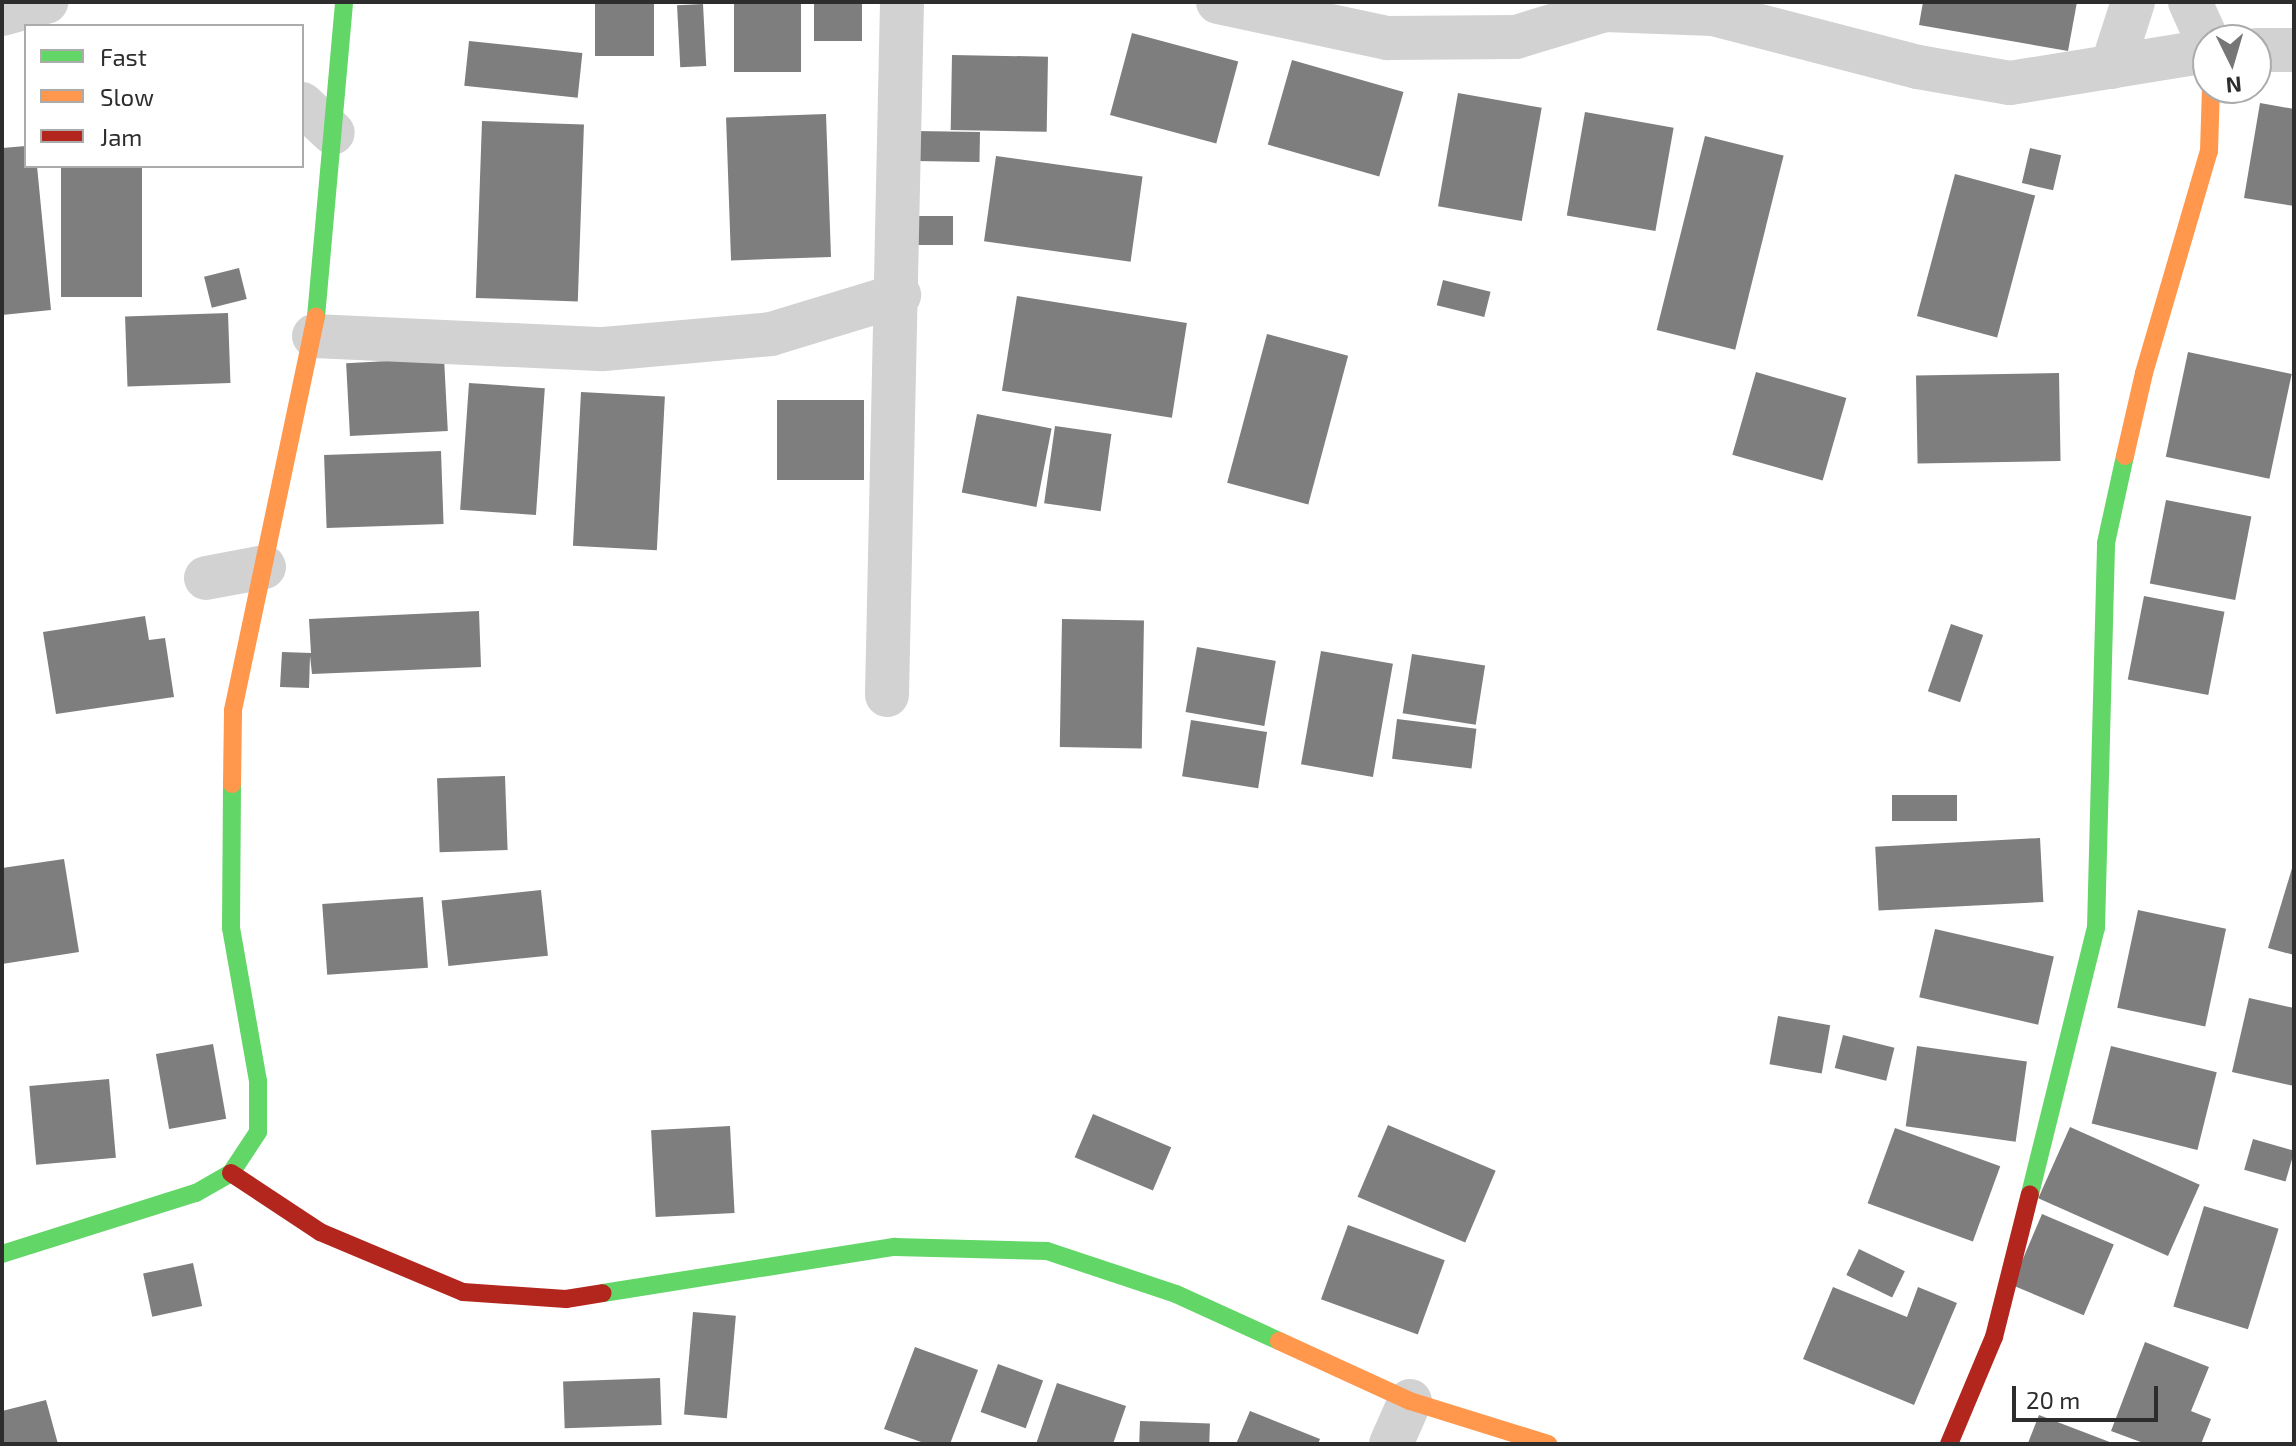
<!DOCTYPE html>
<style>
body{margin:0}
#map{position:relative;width:2296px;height:1446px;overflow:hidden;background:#fff;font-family:"Exo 2",sans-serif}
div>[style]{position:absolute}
.building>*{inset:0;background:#7e7e7e;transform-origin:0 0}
.street>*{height:44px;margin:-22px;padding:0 22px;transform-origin:22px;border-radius:22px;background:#d2d2d2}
.fast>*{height:18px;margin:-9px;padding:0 9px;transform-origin:9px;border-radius:9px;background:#63d668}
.slow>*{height:18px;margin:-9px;padding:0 9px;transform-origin:9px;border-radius:9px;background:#ff974d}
.jam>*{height:18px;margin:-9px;padding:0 9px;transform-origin:9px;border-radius:9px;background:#b3261e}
span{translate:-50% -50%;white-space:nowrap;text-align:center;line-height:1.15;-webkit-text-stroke:8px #fff;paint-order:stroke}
.frame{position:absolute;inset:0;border:4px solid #2d2d2d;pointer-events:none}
.legend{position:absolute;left:24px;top:24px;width:280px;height:144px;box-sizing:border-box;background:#fff;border:2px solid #ababab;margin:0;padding:10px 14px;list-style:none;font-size:24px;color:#2d2d2d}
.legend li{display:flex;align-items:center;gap:16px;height:40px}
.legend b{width:40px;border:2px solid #ababab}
.north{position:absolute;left:2192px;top:24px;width:80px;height:80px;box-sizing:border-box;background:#fff;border:2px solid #ababab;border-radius:50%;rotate:175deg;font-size:22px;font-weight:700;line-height:32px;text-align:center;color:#2d2d2d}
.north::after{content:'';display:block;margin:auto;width:28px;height:36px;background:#767676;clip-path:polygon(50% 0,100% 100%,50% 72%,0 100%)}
.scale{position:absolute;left:2012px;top:1386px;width:146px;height:36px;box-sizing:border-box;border:4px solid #2d2d2d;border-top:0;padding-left:10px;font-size:24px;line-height:28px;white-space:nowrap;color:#2d2d2d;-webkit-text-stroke:6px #fff;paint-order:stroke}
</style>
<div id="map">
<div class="building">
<div style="left:595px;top:2px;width:59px;height:54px"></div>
<div style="left:734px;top:2px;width:67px;height:70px"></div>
<div style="left:814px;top:2px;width:48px;height:39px"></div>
<div style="clip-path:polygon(1923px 2px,2077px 2px,2068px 51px,1919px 25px)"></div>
<div style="left:703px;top:4px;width:62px;height:26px;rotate:87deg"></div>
<div style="left:1132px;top:33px;width:110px;height:85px;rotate:15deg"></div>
<div style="left:469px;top:41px;width:114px;height:45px;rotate:6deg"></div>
<div style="left:952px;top:55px;width:96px;height:75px;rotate:1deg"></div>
<div style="left:1292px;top:60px;width:116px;height:88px;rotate:16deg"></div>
<div style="left:1458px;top:93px;width:85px;height:115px;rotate:10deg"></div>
<div style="clip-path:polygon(2260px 103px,2294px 109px,2294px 206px,2244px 198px)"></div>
<div style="left:1585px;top:112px;width:90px;height:105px;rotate:10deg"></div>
<div style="left:826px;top:114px;width:143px;height:100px;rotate:88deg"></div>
<div style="left:482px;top:121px;width:102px;height:177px;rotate:2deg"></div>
<div style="left:916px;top:131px;width:64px;height:30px;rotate:1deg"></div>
<div style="left:1705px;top:136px;width:81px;height:200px;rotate:14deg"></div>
<div style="clip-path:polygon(26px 146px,26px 166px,37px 166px,51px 310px,2px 315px,2px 148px)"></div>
<div style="left:2030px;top:148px;width:32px;height:36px;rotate:13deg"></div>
<div style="left:996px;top:156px;width:148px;height:86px;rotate:8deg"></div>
<div style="left:61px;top:166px;width:81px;height:131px"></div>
<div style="left:1955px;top:174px;width:83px;height:147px;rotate:15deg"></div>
<div style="left:913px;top:216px;width:40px;height:29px"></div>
<div style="left:239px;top:268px;width:32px;height:36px;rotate:76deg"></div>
<div style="left:1443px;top:280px;width:49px;height:26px;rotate:14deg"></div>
<div style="left:1017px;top:296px;width:172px;height:96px;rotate:9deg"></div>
<div style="left:228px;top:313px;width:70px;height:103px;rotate:88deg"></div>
<div style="left:1267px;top:334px;width:84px;height:154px;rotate:15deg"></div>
<div style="left:2188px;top:352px;width:106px;height:107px;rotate:12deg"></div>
<div style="left:444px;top:358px;width:73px;height:98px;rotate:87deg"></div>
<div style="left:1756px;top:372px;width:94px;height:86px;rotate:16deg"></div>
<div style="left:2059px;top:373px;width:88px;height:143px;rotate:89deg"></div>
<div style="left:469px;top:383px;width:76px;height:127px;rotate:4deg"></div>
<div style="left:581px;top:392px;width:84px;height:154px;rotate:3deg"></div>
<div style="left:777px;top:400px;width:87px;height:80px"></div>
<div style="left:977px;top:414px;width:76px;height:80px;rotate:11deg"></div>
<div style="left:1055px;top:426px;width:57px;height:78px;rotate:8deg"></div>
<div style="left:441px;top:451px;width:73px;height:117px;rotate:88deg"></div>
<div style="left:2166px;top:500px;width:87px;height:85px;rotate:11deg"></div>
<div style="left:2144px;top:596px;width:82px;height:85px;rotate:11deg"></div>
<div style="clip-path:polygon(479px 611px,481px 667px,312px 674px,310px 656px,309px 688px,280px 687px,282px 652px,311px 653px,309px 619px)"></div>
<div style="clip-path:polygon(145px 616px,149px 640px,165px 638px,174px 697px,56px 714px,43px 632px)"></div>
<div style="left:1062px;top:619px;width:82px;height:128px;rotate:1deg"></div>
<div style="left:1951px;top:624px;width:34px;height:71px;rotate:19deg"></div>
<div style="left:1197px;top:647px;width:80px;height:66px;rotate:10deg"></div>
<div style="left:1321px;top:651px;width:73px;height:115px;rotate:10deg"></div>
<div style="left:1412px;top:654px;width:74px;height:60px;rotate:9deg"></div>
<div style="left:1397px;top:719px;width:80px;height:40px;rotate:7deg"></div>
<div style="left:1191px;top:720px;width:77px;height:57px;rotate:9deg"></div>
<div style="left:505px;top:776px;width:74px;height:68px;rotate:88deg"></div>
<div style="left:1957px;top:795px;width:26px;height:65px;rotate:90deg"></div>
<div style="left:2040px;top:838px;width:64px;height:165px;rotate:87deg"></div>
<div style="clip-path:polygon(64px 859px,79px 952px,2px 964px,2px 868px)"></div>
<div style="clip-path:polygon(2293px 865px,2294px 865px,2294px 955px,2268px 948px)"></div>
<div style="left:541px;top:890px;width:66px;height:100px;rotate:84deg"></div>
<div style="left:423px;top:897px;width:71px;height:101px;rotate:86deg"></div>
<div style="left:2138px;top:910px;width:90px;height:100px;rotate:12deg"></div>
<div style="left:1935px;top:929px;width:122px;height:70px;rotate:13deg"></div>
<div style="clip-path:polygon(2249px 998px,2294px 1008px,2294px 1086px,2232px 1072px)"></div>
<div style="left:1778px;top:1016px;width:53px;height:49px;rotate:10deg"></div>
<div style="left:1843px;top:1035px;width:53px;height:34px;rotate:14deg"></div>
<div style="left:213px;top:1044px;width:76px;height:58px;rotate:80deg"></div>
<div style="left:1917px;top:1046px;width:111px;height:81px;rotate:8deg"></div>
<div style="left:2111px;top:1046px;width:109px;height:80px;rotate:14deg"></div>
<div style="left:109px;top:1079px;width:79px;height:80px;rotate:85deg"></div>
<div style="left:1093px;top:1114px;width:85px;height:47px;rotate:23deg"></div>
<div style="left:1388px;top:1125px;width:117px;height:78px;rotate:23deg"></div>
<div style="left:730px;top:1126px;width:87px;height:79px;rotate:87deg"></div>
<div style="left:2070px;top:1127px;width:142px;height:78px;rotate:24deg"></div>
<div style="left:1895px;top:1128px;width:112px;height:80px;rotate:20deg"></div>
<div style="left:2253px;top:1139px;width:43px;height:32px;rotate:16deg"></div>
<div style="left:2204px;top:1206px;width:78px;height:105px;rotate:17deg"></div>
<div style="left:2042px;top:1214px;width:78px;height:77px;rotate:23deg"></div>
<div style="left:1348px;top:1225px;width:103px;height:79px;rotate:20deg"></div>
<div style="left:1859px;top:1249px;width:51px;height:29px;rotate:26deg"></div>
<div style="left:193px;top:1263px;width:44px;height:51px;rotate:78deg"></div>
<div style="clip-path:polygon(1833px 1287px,1907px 1317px,1918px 1287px,1957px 1303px,1914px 1405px,1803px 1359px)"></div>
<div style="left:693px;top:1312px;width:43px;height:103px;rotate:5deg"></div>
<div style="clip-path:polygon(2145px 1342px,2209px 1367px,2191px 1411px,2211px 1419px,2201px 1444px,2146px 1444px,2111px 1431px)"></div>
<div style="clip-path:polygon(915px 1347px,978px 1370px,950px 1444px,927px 1444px,884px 1429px)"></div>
<div style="left:998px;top:1364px;width:48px;height:51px;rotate:20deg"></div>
<div style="left:660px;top:1378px;width:47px;height:97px;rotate:88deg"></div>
<div style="clip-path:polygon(1057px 1383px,1126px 1406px,1113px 1444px,1036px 1444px)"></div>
<div style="clip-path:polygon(46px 1400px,58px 1444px,2px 1444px,2px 1411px)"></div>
<div style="clip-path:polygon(1250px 1411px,1320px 1439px,1318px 1444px,1236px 1444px)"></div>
<div style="clip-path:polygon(2039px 1415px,2115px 1444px,2028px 1443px)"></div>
<div style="left:1140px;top:1421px;width:70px;height:23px;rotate:2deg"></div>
</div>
<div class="street">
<div style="left:1218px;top:2px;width:174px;rotate:12deg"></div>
<div style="left:1388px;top:38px;width:128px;rotate:-0.4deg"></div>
<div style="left:1516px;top:37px;width:93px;rotate:-16.9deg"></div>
<div style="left:1605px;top:10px;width:108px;rotate:2.1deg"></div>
<div style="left:1713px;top:14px;width:212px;rotate:14.5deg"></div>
<div style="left:1918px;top:67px;width:93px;rotate:9.9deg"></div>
<div style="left:2010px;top:83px;width:201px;rotate:-9.2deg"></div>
<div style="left:2190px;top:2px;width:44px;rotate:65.8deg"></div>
<div style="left:2px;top:14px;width:46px;rotate:-15.3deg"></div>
<div style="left:2256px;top:50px;width:38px"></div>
<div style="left:2112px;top:67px;width:68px;rotate:-72.1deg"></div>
<div style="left:302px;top:104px;width:42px;rotate:43.1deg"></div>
<div style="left:314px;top:336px;width:290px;rotate:2.6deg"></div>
<div style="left:604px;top:349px;width:168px;rotate:-5.1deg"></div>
<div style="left:771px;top:334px;width:134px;rotate:-16.9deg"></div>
<div style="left:206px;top:578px;width:59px;rotate:-10.7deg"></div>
<div style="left:887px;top:695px;width:693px;rotate:-88.76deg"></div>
<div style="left:1391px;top:1444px;width:47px;rotate:-66.2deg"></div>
</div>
<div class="fast">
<div style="left:316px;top:317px;width:316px;rotate:-84.9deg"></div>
<div style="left:2030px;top:1194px;width:274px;rotate:-76.1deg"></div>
<div style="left:2096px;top:928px;width:385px;rotate:-88.5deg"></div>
<div style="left:2106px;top:543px;width:89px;rotate:-77.7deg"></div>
<div style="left:2px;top:1254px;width:203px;rotate:-17.5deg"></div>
<div style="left:196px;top:1193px;width:40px;rotate:-29.7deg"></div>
<div style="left:231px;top:1173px;width:49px;rotate:-56.6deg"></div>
<div style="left:258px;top:1132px;width:51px;rotate:-90deg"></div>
<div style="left:258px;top:1081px;width:155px;rotate:-100deg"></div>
<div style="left:231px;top:928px;width:144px;rotate:-89.6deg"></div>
<div style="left:603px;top:1293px;width:296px;rotate:-9deg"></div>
<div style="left:895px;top:1247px;width:152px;rotate:1.5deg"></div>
<div style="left:1047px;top:1251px;width:136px;rotate:18.4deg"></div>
<div style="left:1176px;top:1294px;width:113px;rotate:24.5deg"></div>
</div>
<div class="slow">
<div style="left:2125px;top:456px;width:85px;rotate:-77.1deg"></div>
<div style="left:2144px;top:373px;width:231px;rotate:-73.7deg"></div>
<div style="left:2209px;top:151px;width:63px;rotate:-88.2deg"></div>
<div style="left:232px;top:784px;width:74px;rotate:-89.2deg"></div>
<div style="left:233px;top:710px;width:402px;rotate:-78.1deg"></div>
<div style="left:1279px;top:1341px;width:144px;rotate:24.6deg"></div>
<div style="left:1410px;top:1401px;width:145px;rotate:17.3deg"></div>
</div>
<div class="jam">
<div style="left:231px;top:1173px;width:107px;rotate:33.5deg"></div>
<div style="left:320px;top:1232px;width:155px;rotate:22.8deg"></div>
<div style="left:463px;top:1292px;width:103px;rotate:3.9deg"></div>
<div style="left:566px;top:1299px;width:37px;rotate:-9deg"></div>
<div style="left:1949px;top:1444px;width:116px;rotate:-67.2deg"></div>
<div style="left:1994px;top:1337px;width:147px;rotate:-75.9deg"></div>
</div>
<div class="frame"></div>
<ul class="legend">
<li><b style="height:10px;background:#63d668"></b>Fast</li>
<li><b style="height:10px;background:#ff974d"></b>Slow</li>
<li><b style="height:10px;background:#b3261e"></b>Jam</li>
</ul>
<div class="north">N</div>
<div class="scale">20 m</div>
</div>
